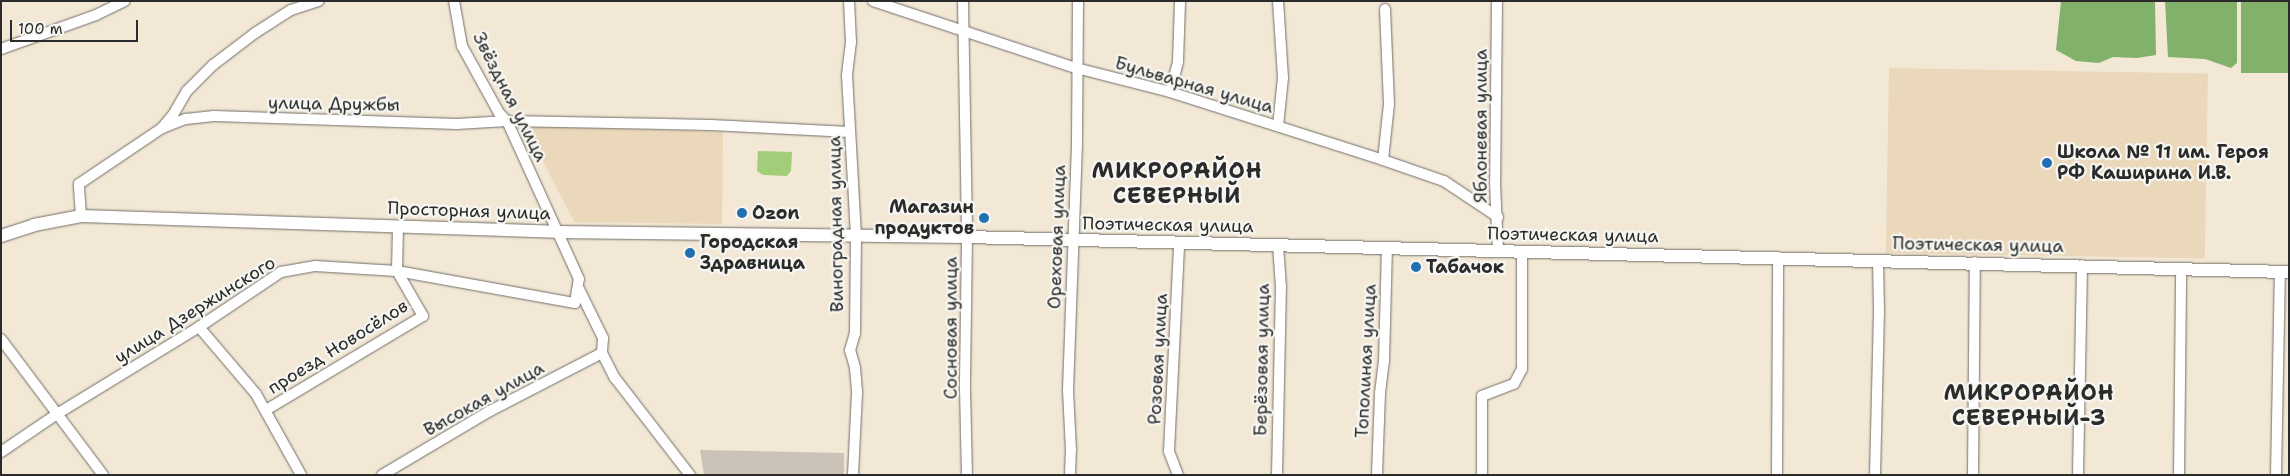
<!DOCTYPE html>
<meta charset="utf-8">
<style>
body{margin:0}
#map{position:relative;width:2290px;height:476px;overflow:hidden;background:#f3e8d6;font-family:"Shantell Sans",sans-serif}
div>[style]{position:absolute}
.built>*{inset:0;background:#ebd8ba;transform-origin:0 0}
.industrial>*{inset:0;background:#cbc3b8}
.green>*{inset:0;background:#a2ce7a}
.forest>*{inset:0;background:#81b16a;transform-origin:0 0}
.roads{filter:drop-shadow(0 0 1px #716d67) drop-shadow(0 0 1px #716d67)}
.minor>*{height:10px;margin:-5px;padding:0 5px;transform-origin:5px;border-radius:5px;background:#fff}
.tertiary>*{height:12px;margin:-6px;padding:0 6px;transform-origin:6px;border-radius:6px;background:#fff}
.dots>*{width:14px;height:14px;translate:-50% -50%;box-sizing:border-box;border:2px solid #f6f6f2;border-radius:50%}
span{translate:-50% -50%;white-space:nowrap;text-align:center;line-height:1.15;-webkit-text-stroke:4.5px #f6f6f2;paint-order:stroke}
.street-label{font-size:18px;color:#2b2b2b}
.poi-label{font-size:18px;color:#2b2b2b;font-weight:700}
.left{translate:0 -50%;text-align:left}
.right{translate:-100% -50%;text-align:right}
.district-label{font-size:22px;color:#2b2b2b;font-weight:700;letter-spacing:1px}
.frame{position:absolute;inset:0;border:2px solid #2b2b2b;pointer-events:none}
.scale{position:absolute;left:10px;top:20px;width:128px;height:22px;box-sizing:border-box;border:2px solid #2b2b2b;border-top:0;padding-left:6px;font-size:15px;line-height:18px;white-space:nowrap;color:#2b2b2b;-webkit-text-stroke:4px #f6f6f2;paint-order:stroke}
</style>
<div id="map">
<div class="built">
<div style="left:1889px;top:68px;width:319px;height:185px;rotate:1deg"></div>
<div style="clip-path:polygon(532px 126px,723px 132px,722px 224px,574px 222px,532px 140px)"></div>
</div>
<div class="industrial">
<div style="clip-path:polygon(700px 450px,844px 453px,844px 475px,704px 475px)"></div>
</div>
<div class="green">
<div style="clip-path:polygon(758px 151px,792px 152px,791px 171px,787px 176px,763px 175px,757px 171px)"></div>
</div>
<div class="forest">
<div style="clip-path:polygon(2061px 1px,2155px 1px,2156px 55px,2137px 58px,2113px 57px,2099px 63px,2076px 61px,2056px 50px)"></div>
<div style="clip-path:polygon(2165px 1px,2237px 1px,2237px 63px,2231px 68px,2205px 59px,2168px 57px)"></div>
<div style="left:2241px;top:1px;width:48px;height:72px"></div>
</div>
<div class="roads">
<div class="minor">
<div style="left:849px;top:1px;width:41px;rotate:87.2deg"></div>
<div style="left:851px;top:42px;width:33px;rotate:97deg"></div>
<div style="left:847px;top:75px;width:160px;rotate:86.8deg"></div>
<div style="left:856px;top:235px;width:98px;rotate:90.6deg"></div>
<div style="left:855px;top:333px;width:18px;rotate:106deg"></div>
<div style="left:850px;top:350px;width:19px;rotate:74deg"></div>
<div style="left:855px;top:368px;width:25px;rotate:85deg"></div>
<div style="left:857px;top:393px;width:82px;rotate:92.8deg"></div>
<div style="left:873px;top:1px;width:214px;rotate:18.3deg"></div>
<div style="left:1076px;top:68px;width:97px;rotate:14.3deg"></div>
<div style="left:1170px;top:92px;width:224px;rotate:17.7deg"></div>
<div style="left:1383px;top:160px;width:65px;rotate:19deg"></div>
<div style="left:1444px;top:181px;width:65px;rotate:33.7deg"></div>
<div style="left:963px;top:1px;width:236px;rotate:89deg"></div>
<div style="left:967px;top:237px;width:152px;rotate:90.8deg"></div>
<div style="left:965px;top:389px;width:86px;rotate:88.7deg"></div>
<div style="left:1497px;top:1px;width:182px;rotate:90.6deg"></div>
<div style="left:1495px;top:183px;width:68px;rotate:87.5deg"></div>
<div style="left:1px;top:49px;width:101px;rotate:-19.7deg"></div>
<div style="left:96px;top:15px;width:32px;rotate:-26deg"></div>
<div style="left:1170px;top:92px;width:31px;rotate:-75deg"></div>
<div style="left:1178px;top:62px;width:61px;rotate:-88.1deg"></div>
<div style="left:1278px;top:126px;width:48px;rotate:-84.1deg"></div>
<div style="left:1283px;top:78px;width:77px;rotate:-93.7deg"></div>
<div style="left:162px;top:128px;width:26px;rotate:-21deg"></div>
<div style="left:186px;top:119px;width:28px;rotate:-6deg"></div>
<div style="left:214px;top:116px;width:243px;rotate:1.9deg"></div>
<div style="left:457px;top:124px;width:50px;rotate:-3.4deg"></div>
<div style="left:507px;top:121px;width:204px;rotate:1.1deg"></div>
<div style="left:711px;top:125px;width:139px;rotate:2.9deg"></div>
<div style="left:1383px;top:160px;width:56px;rotate:-83.9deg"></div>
<div style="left:1389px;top:104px;width:95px;rotate:-92.4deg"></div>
<div style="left:81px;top:216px;width:32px;rotate:-94deg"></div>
<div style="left:79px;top:184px;width:100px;rotate:-34deg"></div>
<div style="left:162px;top:128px;width:17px;rotate:-50deg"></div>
<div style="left:173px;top:115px;width:28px;rotate:-60deg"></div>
<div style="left:187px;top:91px;width:37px;rotate:-45deg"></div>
<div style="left:213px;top:65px;width:53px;rotate:-37.3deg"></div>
<div style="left:255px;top:33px;width:43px;rotate:-32.6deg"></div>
<div style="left:291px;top:10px;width:29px;rotate:-18deg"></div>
<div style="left:578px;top:287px;width:57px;rotate:63.9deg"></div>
<div style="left:603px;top:338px;width:15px;rotate:94deg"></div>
<div style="left:602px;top:353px;width:28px;rotate:63deg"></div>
<div style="left:615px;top:378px;width:123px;rotate:52.3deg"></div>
<div style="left:199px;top:327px;width:88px;rotate:49.6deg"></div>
<div style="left:256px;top:394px;width:93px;rotate:60.9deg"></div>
<div style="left:1px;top:339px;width:170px;rotate:53.1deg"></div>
<div style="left:266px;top:410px;width:183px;rotate:-30.9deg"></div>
<div style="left:423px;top:316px;width:52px;rotate:-120deg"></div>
<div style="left:397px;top:271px;width:45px;rotate:-88.7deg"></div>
<div style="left:1px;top:452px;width:68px;rotate:-34.2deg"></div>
<div style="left:57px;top:414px;width:167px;rotate:-31.5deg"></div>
<div style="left:199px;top:327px;width:99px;rotate:-33.9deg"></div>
<div style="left:281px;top:272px;width:35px;rotate:-10deg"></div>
<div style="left:315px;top:266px;width:82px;rotate:3.5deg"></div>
<div style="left:397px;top:271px;width:181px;rotate:10.2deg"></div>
<div style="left:575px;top:303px;width:24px;rotate:-81deg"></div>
<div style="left:579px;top:279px;width:174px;rotate:-114.5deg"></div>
<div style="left:507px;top:121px;width:11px;rotate:-135deg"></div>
<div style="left:499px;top:113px;width:77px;rotate:-118.9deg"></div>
<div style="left:462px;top:46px;width:46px;rotate:-100.1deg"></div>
<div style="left:382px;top:475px;width:126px;rotate:-30.7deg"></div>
<div style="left:490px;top:411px;width:126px;rotate:-27.4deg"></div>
<div style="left:1070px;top:475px;width:25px;rotate:-88deg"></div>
<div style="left:1071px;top:450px;width:60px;rotate:-92.9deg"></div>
<div style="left:1068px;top:390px;width:247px;rotate:-87.9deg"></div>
<div style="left:1077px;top:143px;width:142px;rotate:-89.6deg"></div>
<div style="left:1178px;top:475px;width:26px;rotate:-111deg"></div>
<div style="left:1169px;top:451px;width:208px;rotate:-87.2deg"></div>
<div style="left:1277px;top:475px;width:188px;rotate:-88.8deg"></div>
<div style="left:1281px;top:287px;width:42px;rotate:-94.1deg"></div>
<div style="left:1377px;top:475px;width:82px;rotate:-87.9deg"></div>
<div style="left:1380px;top:393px;width:32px;rotate:-83deg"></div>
<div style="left:1384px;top:361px;width:113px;rotate:-88.5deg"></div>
<div style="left:1482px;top:475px;width:79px;rotate:-90deg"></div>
<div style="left:1482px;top:396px;width:34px;rotate:-21deg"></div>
<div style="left:1514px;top:384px;width:17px;rotate:-62deg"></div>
<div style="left:1522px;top:369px;width:118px;rotate:-90deg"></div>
<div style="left:1777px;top:475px;width:218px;rotate:-89.7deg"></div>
<div style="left:1875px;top:475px;width:163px;rotate:-88.6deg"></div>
<div style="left:1879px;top:312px;width:52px;rotate:-91.1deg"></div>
<div style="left:1973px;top:475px;width:213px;rotate:-89.5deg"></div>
<div style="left:2078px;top:475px;width:210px;rotate:-88.9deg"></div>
<div style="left:2179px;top:475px;width:206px;rotate:-89.4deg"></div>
<div style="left:2276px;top:475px;width:203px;rotate:-88.9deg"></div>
</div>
<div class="tertiary">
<div style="left:1px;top:236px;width:35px;rotate:-18deg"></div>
<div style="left:34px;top:225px;width:48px;rotate:-10.8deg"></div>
<div style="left:81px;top:216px;width:475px;rotate:1.9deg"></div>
<div style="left:556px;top:232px;width:411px;rotate:0.7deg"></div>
<div style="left:967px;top:237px;width:1322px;rotate:1.52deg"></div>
</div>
</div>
<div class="dots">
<div style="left:2047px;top:163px;background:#1f6fb2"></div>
<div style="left:742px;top:213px;background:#1f6fb2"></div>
<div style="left:984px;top:218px;background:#1f6fb2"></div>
<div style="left:690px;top:253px;background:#1f6fb2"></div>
<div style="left:1416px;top:267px;background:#1f6fb2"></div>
</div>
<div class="street-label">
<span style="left:1194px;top:85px;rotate:16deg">Бульварная улица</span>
<span style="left:510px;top:97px;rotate:63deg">Звёздная улица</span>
<span style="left:334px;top:104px;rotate:1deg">улица Дружбы</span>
<span style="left:1481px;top:126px;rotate:-90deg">Яблоневая улица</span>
<span style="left:469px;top:211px;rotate:2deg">Просторная улица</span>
<span style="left:836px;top:224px;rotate:-91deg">Виноградная улица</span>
<span style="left:1168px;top:225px;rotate:1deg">Поэтическая улица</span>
<span style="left:1573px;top:235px;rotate:1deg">Поэтическая улица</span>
<span style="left:1057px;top:237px;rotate:-88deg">Ореховая улица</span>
<span style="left:1978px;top:245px;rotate:1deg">Поэтическая улица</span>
<span style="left:195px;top:310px;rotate:-32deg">улица Дзержинского</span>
<span style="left:951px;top:328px;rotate:-90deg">Сосновая улица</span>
<span style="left:338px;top:347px;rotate:-32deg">проезд Новосёлов</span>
<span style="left:1158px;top:359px;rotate:-87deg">Розовая улица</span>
<span style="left:1262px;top:360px;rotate:-89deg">Берёзовая улица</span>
<span style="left:1366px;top:361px;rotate:-87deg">Тополиная улица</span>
<span style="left:484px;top:399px;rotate:-29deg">Высокая улица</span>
</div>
<div class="poi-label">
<span class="left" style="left:2057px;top:163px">Школа № 11 им. Героя<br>РФ Каширина И.В.</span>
<span class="right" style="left:974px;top:218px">Магазин<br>продуктов</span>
<span class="left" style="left:752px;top:213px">Ozon</span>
<span class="left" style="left:700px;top:253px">Городская<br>Здравница</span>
<span class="left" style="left:1426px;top:267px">Табачок</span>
</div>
<div class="district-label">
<span style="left:1177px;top:183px">МИКРОРАЙОН<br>СЕВЕРНЫЙ</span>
<span style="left:2029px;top:405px">МИКРОРАЙОН<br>СЕВЕРНЫЙ-3</span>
</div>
<div class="frame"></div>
<div class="scale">100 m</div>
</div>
